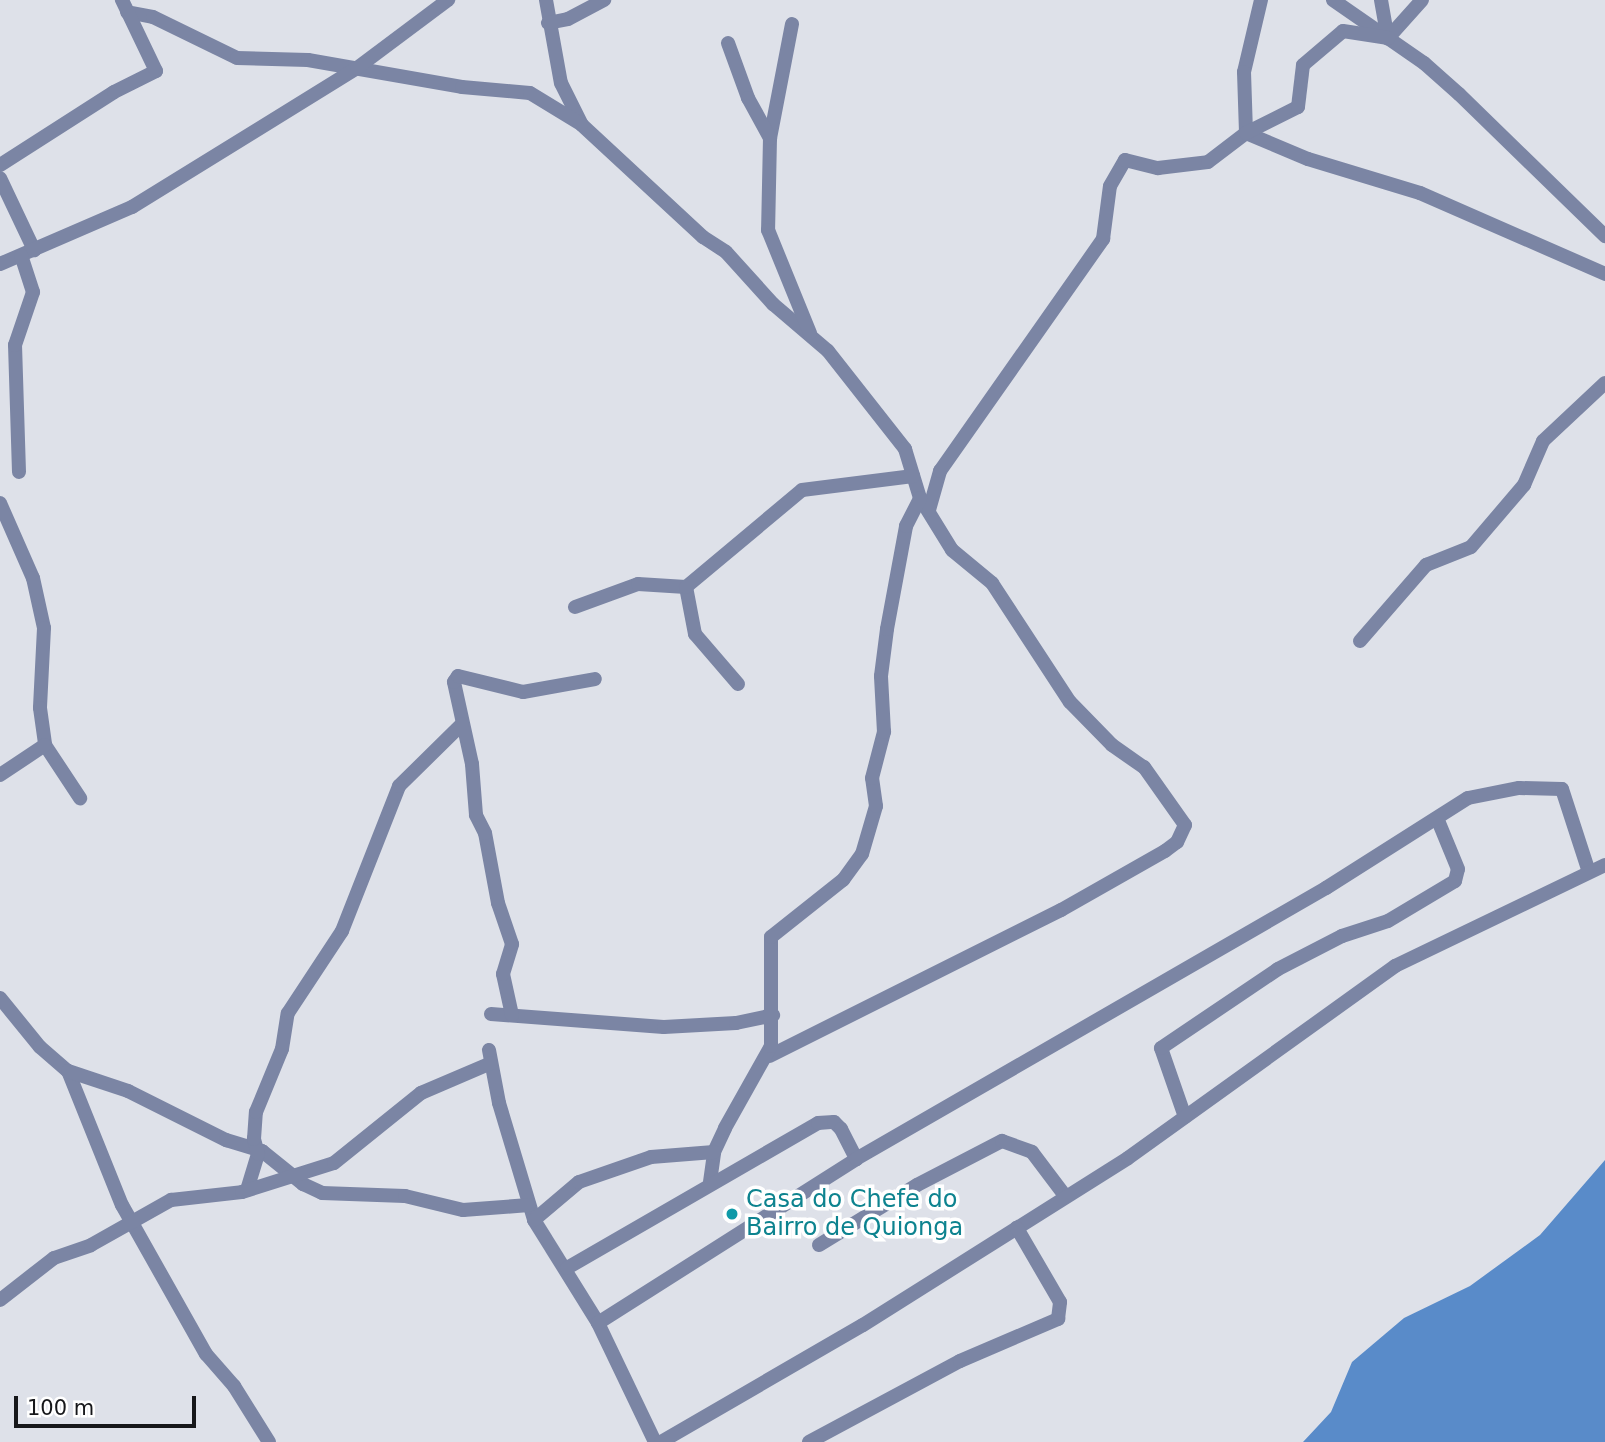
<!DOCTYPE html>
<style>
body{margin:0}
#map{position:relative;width:1605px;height:1442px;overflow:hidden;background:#dee1e9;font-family:"DejaVu Sans",sans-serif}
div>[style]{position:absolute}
.water>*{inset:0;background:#598bc9}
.minor>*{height:14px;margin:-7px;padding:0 7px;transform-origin:7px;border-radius:7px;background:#7b85a4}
.dots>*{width:19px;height:19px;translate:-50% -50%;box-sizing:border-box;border:4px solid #fff;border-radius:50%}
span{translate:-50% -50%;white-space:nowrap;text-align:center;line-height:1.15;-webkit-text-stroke:7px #fff;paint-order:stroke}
.culture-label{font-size:24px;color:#0d838f}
.left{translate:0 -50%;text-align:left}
.scale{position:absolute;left:14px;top:1396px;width:182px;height:32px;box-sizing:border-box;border:4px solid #16171a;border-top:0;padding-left:9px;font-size:21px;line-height:24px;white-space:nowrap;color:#16171a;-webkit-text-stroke:5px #fff;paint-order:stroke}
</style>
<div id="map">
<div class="water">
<div style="clip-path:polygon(1605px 1160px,1605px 1442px,1303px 1442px,1331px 1412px,1352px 1362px,1404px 1318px,1470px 1286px,1540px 1235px)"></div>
</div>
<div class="minor">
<div style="left:546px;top:0;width:84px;rotate:79.8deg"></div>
<div style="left:561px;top:83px;width:47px;rotate:63.4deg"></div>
<div style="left:582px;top:125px;width:165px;rotate:42.8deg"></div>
<div style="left:703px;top:237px;width:27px;rotate:33deg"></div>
<div style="left:726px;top:252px;width:70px;rotate:47.9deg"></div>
<div style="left:773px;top:304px;width:72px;rotate:40.5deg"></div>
<div style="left:828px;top:351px;width:125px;rotate:51.8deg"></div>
<div style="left:905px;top:449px;width:51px;rotate:73deg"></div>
<div style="left:920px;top:498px;width:61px;rotate:58.4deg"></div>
<div style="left:952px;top:550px;width:52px;rotate:39.5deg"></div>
<div style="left:992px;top:583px;width:142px;rotate:56.8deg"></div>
<div style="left:1070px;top:702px;width:60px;rotate:45.7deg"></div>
<div style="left:1112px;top:745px;width:39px;rotate:35deg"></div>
<div style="left:1144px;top:767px;width:71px;rotate:54.7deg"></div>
<div style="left:1185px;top:825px;width:19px;rotate:115deg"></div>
<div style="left:1177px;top:842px;width:15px;rotate:143deg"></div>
<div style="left:1165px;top:851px;width:120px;rotate:150.4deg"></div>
<div style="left:1061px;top:910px;width:326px;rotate:153.4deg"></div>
<div style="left:1261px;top:0;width:74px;rotate:103.3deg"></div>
<div style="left:1244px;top:72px;width:61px;rotate:88.1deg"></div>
<div style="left:1246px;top:133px;width:67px;rotate:22.8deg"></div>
<div style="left:1308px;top:159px;width:117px;rotate:16.9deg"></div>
<div style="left:1420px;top:193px;width:202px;rotate:23.6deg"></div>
<div style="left:1333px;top:0;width:111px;rotate:34.7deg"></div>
<div style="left:1424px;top:63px;width:47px;rotate:41.5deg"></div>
<div style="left:1459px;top:94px;width:204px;rotate:44.2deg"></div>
<div style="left:1381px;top:0;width:39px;rotate:80deg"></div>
<div style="left:127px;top:12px;width:26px;rotate:11deg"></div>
<div style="left:153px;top:17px;width:93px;rotate:26deg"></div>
<div style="left:237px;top:58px;width:71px;rotate:1.6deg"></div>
<div style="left:308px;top:60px;width:156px;rotate:9.9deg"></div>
<div style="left:462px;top:87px;width:68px;rotate:5deg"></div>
<div style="left:530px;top:93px;width:60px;rotate:31.3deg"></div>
<div style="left:548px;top:23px;width:20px;rotate:-11deg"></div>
<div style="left:568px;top:19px;width:41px;rotate:-27.8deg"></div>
<div style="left:792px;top:24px;width:116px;rotate:100.9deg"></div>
<div style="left:770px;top:138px;width:92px;rotate:91.2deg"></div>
<div style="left:768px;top:230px;width:111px;rotate:67.8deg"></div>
<div style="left:1388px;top:38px;width:51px;rotate:-48.2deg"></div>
<div style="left:728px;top:43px;width:59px;rotate:70deg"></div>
<div style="left:748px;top:98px;width:46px;rotate:61.2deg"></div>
<div style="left:0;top:165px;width:135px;rotate:-32.6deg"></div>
<div style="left:114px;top:92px;width:47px;rotate:-26.6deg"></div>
<div style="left:156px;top:71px;width:79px;rotate:-115.6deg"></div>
<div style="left:0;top:178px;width:80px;rotate:64.7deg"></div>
<div style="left:0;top:264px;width:144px;rotate:-23.4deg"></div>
<div style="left:132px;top:207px;width:264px;rotate:-31.7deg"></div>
<div style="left:357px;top:68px;width:114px;rotate:-36.8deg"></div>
<div style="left:19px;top:472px;width:127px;rotate:-91.8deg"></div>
<div style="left:15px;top:345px;width:56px;rotate:-71.2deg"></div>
<div style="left:33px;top:292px;width:38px;rotate:-108deg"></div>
<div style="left:0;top:503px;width:82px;rotate:66.3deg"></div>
<div style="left:33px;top:578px;width:51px;rotate:77.6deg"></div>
<div style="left:44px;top:628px;width:80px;rotate:92.9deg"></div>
<div style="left:40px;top:708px;width:37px;rotate:82deg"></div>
<div style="left:45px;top:745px;width:64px;rotate:56.6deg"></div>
<div style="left:929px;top:510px;width:41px;rotate:-74.2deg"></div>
<div style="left:940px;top:471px;width:284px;rotate:-54.9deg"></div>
<div style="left:1103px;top:239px;width:53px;rotate:-82.5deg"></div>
<div style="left:1110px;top:186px;width:30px;rotate:-60deg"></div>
<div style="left:1125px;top:160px;width:34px;rotate:14deg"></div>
<div style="left:1158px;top:168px;width:50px;rotate:-6.8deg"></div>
<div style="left:1208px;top:162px;width:48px;rotate:-37.3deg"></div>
<div style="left:1246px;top:133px;width:58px;rotate:-26.6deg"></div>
<div style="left:1298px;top:107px;width:42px;rotate:-83.2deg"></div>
<div style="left:1303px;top:65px;width:52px;rotate:-40.4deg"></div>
<div style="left:1343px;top:31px;width:46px;rotate:8.8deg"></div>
<div style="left:575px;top:607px;width:67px;rotate:-20.1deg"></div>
<div style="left:638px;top:584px;width:48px;rotate:3.6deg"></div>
<div style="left:1360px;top:641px;width:101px;rotate:-49deg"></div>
<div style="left:1426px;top:565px;width:48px;rotate:-21.8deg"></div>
<div style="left:1471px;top:547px;width:82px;rotate:-49.5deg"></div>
<div style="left:1524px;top:485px;width:48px;rotate:-66.6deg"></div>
<div style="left:1543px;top:441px;width:85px;rotate:-43.1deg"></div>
<div style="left:738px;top:684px;width:66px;rotate:-130.7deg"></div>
<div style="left:695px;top:634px;width:48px;rotate:-100.8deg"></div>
<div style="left:686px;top:587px;width:151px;rotate:-39.9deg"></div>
<div style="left:802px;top:490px;width:112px;rotate:-7.2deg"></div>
<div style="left:0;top:775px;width:54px;rotate:-33.7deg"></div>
<div style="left:0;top:998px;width:63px;rotate:50.8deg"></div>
<div style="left:40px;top:1047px;width:37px;rotate:41deg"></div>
<div style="left:68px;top:1071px;width:144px;rotate:68.1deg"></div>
<div style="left:122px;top:1205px;width:171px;rotate:60.6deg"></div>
<div style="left:206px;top:1354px;width:43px;rotate:48.8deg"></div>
<div style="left:234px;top:1386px;width:66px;rotate:58deg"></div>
<div style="left:491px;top:1014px;width:173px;rotate:4.3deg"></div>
<div style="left:664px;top:1027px;width:72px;rotate:-3.2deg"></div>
<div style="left:736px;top:1023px;width:38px;rotate:-12deg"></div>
<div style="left:512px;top:1015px;width:42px;rotate:-102.4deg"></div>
<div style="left:503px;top:974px;width:31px;rotate:-73deg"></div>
<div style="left:512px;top:944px;width:43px;rotate:-108.9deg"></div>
<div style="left:498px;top:903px;width:71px;rotate:-100.5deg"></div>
<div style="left:485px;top:833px;width:20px;rotate:-117deg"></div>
<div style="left:476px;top:815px;width:51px;rotate:-94.5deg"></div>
<div style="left:472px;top:764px;width:84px;rotate:-102.4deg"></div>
<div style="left:454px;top:682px;width:7px;rotate:-56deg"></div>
<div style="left:458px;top:676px;width:67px;rotate:13.8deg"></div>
<div style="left:523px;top:692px;width:73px;rotate:-10.2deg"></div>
<div style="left:489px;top:1050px;width:54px;rotate:79.3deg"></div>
<div style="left:499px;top:1103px;width:122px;rotate:73.3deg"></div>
<div style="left:534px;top:1220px;width:121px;rotate:58.1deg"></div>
<div style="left:598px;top:1323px;width:132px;rotate:64.4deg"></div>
<div style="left:68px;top:1071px;width:63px;rotate:18.4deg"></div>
<div style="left:128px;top:1091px;width:110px;rotate:26.6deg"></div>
<div style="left:226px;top:1140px;width:38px;rotate:17deg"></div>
<div style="left:262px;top:1151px;width:53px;rotate:38.8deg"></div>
<div style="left:303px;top:1184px;width:21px;rotate:25deg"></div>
<div style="left:322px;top:1193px;width:83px;rotate:2.1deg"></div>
<div style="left:405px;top:1196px;width:60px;rotate:13.6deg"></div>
<div style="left:463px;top:1210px;width:66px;rotate:-4.3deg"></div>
<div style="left:1185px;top:1117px;width:73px;rotate:-109.2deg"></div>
<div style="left:1161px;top:1048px;width:141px;rotate:-34deg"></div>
<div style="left:1278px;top:969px;width:72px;rotate:-27.3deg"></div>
<div style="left:1342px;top:936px;width:48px;rotate:-18.1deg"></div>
<div style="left:1388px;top:921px;width:78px;rotate:-30.8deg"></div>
<div style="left:1455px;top:881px;width:12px;rotate:-76deg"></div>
<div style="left:1458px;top:869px;width:55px;rotate:-112.4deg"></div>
<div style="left:710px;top:1182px;width:30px;rotate:-82deg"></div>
<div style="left:714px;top:1152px;width:26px;rotate:-65deg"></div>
<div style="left:725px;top:1128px;width:94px;rotate:-60.7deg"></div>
<div style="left:771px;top:1046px;width:109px;rotate:-90deg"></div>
<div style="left:771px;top:937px;width:92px;rotate:-38.4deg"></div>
<div style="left:843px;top:880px;width:32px;rotate:-54deg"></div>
<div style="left:862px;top:854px;width:50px;rotate:-73.7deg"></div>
<div style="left:876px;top:806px;width:28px;rotate:-98deg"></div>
<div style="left:872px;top:778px;width:48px;rotate:-75.4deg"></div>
<div style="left:884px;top:732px;width:56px;rotate:-93.1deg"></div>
<div style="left:881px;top:676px;width:47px;rotate:-82.7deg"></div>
<div style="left:887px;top:629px;width:105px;rotate:-79.5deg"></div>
<div style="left:906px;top:526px;width:31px;rotate:-63deg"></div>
<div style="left:247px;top:1190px;width:38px;rotate:-73deg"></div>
<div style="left:258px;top:1154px;width:16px;rotate:-105deg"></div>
<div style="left:254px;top:1139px;width:27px;rotate:-86deg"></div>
<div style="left:256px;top:1112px;width:68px;rotate:-67.6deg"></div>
<div style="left:282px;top:1049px;width:36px;rotate:-81deg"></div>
<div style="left:288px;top:1013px;width:98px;rotate:-56.6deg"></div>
<div style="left:342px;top:931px;width:156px;rotate:-68.5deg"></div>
<div style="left:399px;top:786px;width:88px;rotate:-44.5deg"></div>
<div style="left:534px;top:1220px;width:59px;rotate:-40.2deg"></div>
<div style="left:579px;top:1182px;width:76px;rotate:-19.1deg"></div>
<div style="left:651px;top:1157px;width:63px;rotate:-4.5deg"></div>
<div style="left:819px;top:1245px;width:115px;rotate:-31.5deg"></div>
<div style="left:917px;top:1185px;width:96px;rotate:-27.4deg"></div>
<div style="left:1002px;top:1141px;width:32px;rotate:20deg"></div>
<div style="left:1032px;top:1152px;width:56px;rotate:52.9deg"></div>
<div style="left:567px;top:1268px;width:290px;rotate:-30deg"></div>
<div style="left:818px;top:1123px;width:16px;rotate:-4deg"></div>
<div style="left:834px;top:1122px;width:10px;rotate:45deg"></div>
<div style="left:841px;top:1129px;width:34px;rotate:63deg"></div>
<div style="left:0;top:1300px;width:68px;rotate:-37.9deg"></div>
<div style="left:54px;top:1258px;width:39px;rotate:-19deg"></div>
<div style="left:91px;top:1245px;width:92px;rotate:-29.4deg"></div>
<div style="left:171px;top:1200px;width:71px;rotate:-6.4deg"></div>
<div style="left:242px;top:1192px;width:96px;rotate:-17.5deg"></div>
<div style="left:334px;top:1163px;width:112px;rotate:-38.8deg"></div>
<div style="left:421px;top:1093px;width:76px;rotate:-23.2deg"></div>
<div style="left:598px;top:1323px;width:306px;rotate:-32.4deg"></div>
<div style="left:856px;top:1159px;width:543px;rotate:-29.97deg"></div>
<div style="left:1326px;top:888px;width:168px;rotate:-32.4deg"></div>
<div style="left:1468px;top:798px;width:52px;rotate:-11.1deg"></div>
<div style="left:1519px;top:788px;width:43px;rotate:1.3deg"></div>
<div style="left:1562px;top:789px;width:87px;rotate:72deg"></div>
<div style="left:661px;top:1442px;width:233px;rotate:-30.1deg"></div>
<div style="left:863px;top:1325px;width:313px;rotate:-32.2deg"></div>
<div style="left:1128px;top:1158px;width:329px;rotate:-35.7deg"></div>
<div style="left:1395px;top:966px;width:233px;rotate:-25.7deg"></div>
<div style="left:809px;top:1442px;width:171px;rotate:-28.2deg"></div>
<div style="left:960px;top:1361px;width:107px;rotate:-23.2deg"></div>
<div style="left:1058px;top:1319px;width:17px;rotate:-83deg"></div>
<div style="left:1060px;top:1302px;width:86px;rotate:-120.2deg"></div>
</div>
<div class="dots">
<div style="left:732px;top:1214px;background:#0f9aa8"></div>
</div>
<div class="culture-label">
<span class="left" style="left:746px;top:1214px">Casa do Chefe do<br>Bairro de Quionga</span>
</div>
<div class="scale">100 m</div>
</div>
